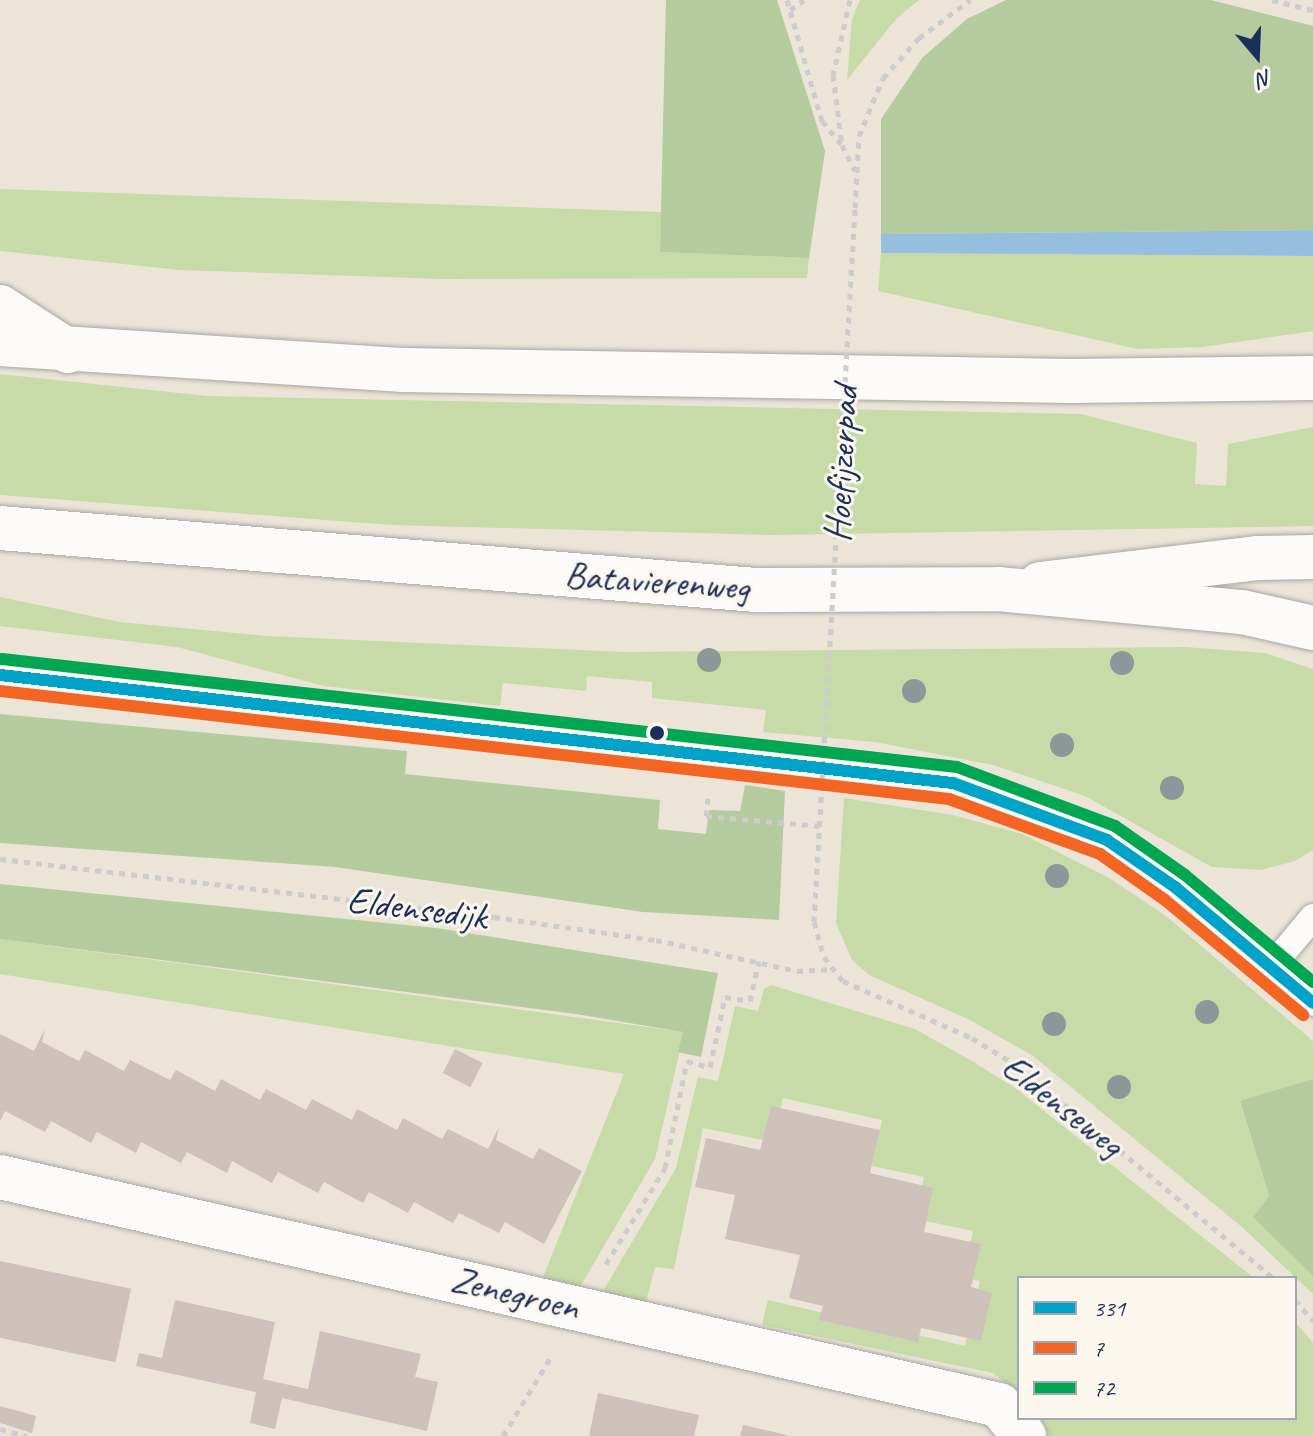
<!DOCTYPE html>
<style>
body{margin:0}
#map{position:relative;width:1313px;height:1436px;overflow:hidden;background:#ebe4d7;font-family:Caveat,sans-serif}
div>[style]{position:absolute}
.green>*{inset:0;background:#c6dba7}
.forest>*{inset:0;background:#b3cb9d}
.water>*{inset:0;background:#96bfdf}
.building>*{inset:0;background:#cec1ba;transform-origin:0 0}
.path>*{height:5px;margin-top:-2.5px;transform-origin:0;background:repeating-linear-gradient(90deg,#cccccd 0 6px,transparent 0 12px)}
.roads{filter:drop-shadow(0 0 2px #a8a6a5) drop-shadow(0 0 2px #a8a6a5)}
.lane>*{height:26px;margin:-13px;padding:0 13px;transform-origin:13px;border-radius:13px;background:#fcfbf9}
.street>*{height:44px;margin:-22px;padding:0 22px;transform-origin:22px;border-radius:22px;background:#fcfbf9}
.secondary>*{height:44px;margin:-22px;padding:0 22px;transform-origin:22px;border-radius:22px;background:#fcfbf9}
.primary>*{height:44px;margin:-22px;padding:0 22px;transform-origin:22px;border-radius:22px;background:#fcfbf9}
.path-bridge>*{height:5px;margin-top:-2.5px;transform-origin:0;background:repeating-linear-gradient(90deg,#cccccd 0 6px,transparent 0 12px)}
.bus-1>*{height:12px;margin:-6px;padding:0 6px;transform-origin:6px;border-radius:6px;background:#01a3c8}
.bus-2>*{height:12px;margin:-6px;padding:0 6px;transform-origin:6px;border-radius:6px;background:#f26522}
.bus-3>*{height:12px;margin:-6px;padding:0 6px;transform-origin:6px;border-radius:6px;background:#00a651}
.trees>*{width:24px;height:24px;margin:-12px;border-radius:50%;background:#8c9799}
.dots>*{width:22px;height:22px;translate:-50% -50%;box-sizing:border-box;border:4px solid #fbf7ec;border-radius:50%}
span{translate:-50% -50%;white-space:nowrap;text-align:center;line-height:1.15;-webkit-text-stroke:6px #fbf7ec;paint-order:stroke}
.street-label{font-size:38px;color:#1b2f5e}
.legend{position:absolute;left:1017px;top:1276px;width:280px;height:144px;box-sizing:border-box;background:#fbf7ec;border:2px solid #a1a7b3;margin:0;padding:10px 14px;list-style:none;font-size:24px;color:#1b2f5e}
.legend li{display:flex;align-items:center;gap:16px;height:40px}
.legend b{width:40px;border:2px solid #a1a7b3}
.north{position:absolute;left:1217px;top:16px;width:80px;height:80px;-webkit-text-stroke:6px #fbf7ec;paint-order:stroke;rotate:161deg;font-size:22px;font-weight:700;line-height:32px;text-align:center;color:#1b2f5e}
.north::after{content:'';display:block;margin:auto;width:28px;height:36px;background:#1b2f5e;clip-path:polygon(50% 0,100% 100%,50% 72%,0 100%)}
</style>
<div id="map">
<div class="green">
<div style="clip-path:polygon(860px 0,919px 0,896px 19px,847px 80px,852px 19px)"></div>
<div style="clip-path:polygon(0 189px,661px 212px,660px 252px,809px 258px,807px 278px,444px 279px,180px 270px,0 251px)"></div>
<div style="clip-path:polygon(881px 253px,1313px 256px,1313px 331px,1202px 347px,1138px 349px,878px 291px)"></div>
<div style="clip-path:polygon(0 374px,207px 396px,1081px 414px,1197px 443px,1195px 484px,1226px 486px,1228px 444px,1313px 427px,1313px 526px,769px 535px,391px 525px,0 495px)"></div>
<div style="clip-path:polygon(0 597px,120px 622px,266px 636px,624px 652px,1185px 647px,1265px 653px,1313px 669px,1313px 850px,1295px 861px,1261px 870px,1212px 867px,1085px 796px,993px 765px,875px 742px,763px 732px,766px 710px,652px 698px,652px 682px,587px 676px,586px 691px,503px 683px,500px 706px,324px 686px,177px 647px,0 626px)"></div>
<div style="clip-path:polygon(844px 798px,953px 815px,1022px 834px,1109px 878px,1166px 916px,1313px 1041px,1313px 1079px,1240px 1102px,1269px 1196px,1253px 1217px,1313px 1276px,1313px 1294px,1242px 1227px,1033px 1056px,970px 1020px,869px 975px,852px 960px,836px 923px)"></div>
<div style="clip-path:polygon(0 939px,684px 1032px,655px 1159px,577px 1292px,540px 1285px,624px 1074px,0 974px)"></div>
<div style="clip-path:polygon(771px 985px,915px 1029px,970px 1060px,1015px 1088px,1254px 1278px,1019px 1278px,1019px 1393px,993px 1373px,762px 1325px,768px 1300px,965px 1346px,980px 1281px,963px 1277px,973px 1231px,916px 1219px,924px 1177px,872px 1166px,882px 1120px,783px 1098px,773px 1142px,703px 1128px,674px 1269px,655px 1267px,645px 1305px,600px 1296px,676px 1168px,698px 1077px,718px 1081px,735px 1006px,758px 1011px,764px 989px)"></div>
<div style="clip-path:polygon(1295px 1322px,1313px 1343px,1313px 1436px,1049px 1436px,1040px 1418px,1295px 1418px)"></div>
</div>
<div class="forest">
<div style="clip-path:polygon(666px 0,777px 0,825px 151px,809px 258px,660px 252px)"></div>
<div style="clip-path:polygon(1006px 0,1211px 0,1313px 26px,1313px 230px,881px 234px,881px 119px,923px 57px,967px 19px)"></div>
<div style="clip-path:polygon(0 714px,407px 751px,405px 774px,660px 800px,658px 829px,706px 834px,709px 810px,740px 811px,745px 785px,785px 791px,779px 920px,643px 912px,335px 867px,0 843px)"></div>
<div style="clip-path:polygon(0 884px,436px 928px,718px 973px,701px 1057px,678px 1052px,683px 1032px,576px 1014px,0 939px)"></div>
<div style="clip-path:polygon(1313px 1079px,1313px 1276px,1253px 1217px,1269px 1196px,1240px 1101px)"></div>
</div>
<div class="water">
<div style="clip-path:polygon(1313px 230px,1313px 256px,881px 253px,881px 234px)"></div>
</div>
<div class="building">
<div style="clip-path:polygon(45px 1029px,42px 1042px,79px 1061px,85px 1050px,124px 1071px,130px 1060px,170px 1080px,176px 1070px,215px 1091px,221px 1079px,260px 1100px,266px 1089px,306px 1110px,312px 1099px,352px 1120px,357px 1109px,397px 1130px,403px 1118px,442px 1139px,448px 1129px,488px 1149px,499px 1127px,496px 1140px,533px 1159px,539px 1148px,582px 1171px,544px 1244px,505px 1222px,499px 1233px,459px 1213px,453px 1223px,414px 1202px,408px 1213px,369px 1192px,363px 1203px,324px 1182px,318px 1193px,278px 1172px,272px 1183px,232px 1161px,227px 1173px,187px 1152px,181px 1163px,141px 1142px,136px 1153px,97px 1132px,91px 1143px,51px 1121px,45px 1132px,5px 1111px,0 1121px,0 1034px,34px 1051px)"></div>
<div style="left:455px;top:1049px;width:31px;height:27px;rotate:27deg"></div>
<div style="clip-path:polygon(771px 1106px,880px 1130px,870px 1173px,933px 1188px,924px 1232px,981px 1244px,971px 1287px,992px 1293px,981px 1341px,921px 1328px,918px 1342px,819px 1320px,823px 1306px,789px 1298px,800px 1255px,725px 1239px,735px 1195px,695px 1187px,706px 1138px,760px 1150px)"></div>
<div style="left:0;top:1261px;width:134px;height:75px;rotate:12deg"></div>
<div style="clip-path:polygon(175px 1300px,275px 1322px,263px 1379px,285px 1384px,308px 1389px,320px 1331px,421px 1354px,415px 1377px,438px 1382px,427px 1431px,282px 1398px,275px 1429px,250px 1423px,256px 1392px,136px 1366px,139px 1353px,162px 1358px)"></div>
<div style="clip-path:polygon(598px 1393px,699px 1415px,694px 1436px,589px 1436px)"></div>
<div style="clip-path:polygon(0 1406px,36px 1416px,32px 1433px,0 1423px)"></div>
<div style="clip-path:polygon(743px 1425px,787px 1435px,787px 1436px,740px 1436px)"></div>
</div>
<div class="path">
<div style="left:787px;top:0;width:126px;rotate:73.9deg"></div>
<div style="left:822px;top:121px;width:31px;rotate:50deg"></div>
<div style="left:850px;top:0;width:77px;rotate:102.8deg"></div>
<div style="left:833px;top:75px;width:71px;rotate:82.7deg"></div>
<div style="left:842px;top:145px;width:29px;rotate:63deg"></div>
<div style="left:1272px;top:0;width:42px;rotate:13.7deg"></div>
<div style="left:790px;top:10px;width:17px;rotate:-36deg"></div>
<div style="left:855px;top:208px;width:72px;rotate:-86.8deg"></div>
<div style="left:859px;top:136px;width:63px;rotate:-67.5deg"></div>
<div style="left:883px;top:78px;width:54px;rotate:-48deg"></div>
<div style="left:919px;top:38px;width:64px;rotate:-36.7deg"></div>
<div style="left:708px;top:798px;width:18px;rotate:96deg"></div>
<div style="left:706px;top:816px;width:115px;rotate:5deg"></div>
<div style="left:0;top:859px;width:497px;rotate:6.7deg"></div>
<div style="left:494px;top:917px;width:164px;rotate:8.1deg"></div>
<div style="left:656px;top:940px;width:144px;rotate:12.4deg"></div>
<div style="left:797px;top:971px;width:34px;rotate:-3deg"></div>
<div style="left:814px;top:922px;width:36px;rotate:74deg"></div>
<div style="left:824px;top:957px;width:31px;rotate:52deg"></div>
<div style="left:843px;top:981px;width:141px;rotate:23.8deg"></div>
<div style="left:972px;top:1038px;width:54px;rotate:31.3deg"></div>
<div style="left:1018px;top:1066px;width:332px;rotate:39.7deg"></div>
<div style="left:606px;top:1264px;width:113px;rotate:-58.4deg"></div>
<div style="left:665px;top:1168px;width:109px;rotate:-78.4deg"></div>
<div style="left:687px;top:1061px;width:24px;rotate:15deg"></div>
<div style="left:710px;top:1067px;width:72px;rotate:-77.9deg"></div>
<div style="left:725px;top:997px;width:25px;rotate:9deg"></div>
<div style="left:750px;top:1001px;width:41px;rotate:-77.3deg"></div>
<div style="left:1295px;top:1300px;width:28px;rotate:49deg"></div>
<div style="left:0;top:1429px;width:28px;rotate:15deg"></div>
<div style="left:503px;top:1436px;width:95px;rotate:-58.8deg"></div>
</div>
<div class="roads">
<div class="lane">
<div style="left:0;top:675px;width:959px;rotate:6.47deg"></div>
<div style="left:953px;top:783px;width:164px;rotate:20.3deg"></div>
<div style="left:1107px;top:840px;width:83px;rotate:34.7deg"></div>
<div style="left:1175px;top:887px;width:180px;rotate:40deg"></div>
<div style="left:1272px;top:966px;width:64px;rotate:-50.1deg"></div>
</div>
<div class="street">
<div style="left:0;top:307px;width:81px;rotate:32.9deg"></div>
<div style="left:0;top:1177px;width:1025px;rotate:12.86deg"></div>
<div style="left:999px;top:1405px;width:40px;rotate:51deg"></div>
</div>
<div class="secondary">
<div style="left:1040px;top:584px;width:220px;rotate:-6.8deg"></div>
<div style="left:1258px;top:558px;width:55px;rotate:-1deg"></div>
</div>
<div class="primary">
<div style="left:0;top:344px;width:405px;rotate:3.7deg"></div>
<div style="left:404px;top:370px;width:667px;rotate:0.94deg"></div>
<div style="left:1071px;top:381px;width:242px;rotate:-0.7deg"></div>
<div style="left:0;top:528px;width:758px;rotate:4.69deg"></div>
<div style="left:755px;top:590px;width:243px;rotate:-0.2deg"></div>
<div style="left:998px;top:589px;width:245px;rotate:5.4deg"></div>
<div style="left:1242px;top:612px;width:73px;rotate:12.7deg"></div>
</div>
</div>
<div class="path-bridge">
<div style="left:814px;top:922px;width:715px;rotate:-86.71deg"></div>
</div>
<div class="bus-1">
<div style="left:0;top:675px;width:959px;rotate:6.47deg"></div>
<div style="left:953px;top:783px;width:164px;rotate:20.3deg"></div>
<div style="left:1107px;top:840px;width:83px;rotate:34.7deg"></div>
<div style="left:1175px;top:887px;width:180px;rotate:40deg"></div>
</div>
<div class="bus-2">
<div style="left:0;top:691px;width:955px;rotate:6.49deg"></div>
<div style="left:949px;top:799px;width:161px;rotate:20deg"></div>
<div style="left:1100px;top:854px;width:80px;rotate:35.3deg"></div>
<div style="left:1165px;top:900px;width:180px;rotate:39.8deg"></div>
</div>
<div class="bus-3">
<div style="left:2px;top:659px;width:961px;rotate:6.45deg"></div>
<div style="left:957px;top:767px;width:169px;rotate:20.5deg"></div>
<div style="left:1115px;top:826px;width:85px;rotate:35deg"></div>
<div style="left:1185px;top:875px;width:167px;rotate:39.9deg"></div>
</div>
<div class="trees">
<div style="left:709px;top:660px"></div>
<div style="left:1122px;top:663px"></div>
<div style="left:914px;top:691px"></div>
<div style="left:1062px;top:745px"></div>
<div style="left:1172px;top:788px"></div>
<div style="left:1057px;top:876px"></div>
<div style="left:1207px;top:1012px"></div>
<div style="left:1054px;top:1024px"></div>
<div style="left:1119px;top:1087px"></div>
</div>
<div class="dots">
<div style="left:657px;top:733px;background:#1b2f5e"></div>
</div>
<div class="street-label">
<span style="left:841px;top:464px;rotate:-87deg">Hoefijzerpad</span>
<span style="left:657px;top:581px;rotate:4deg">Batavierenweg</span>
<span style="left:417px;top:908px;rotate:7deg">Eldensedijk</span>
<span style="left:1063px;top:1105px;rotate:38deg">Eldenseweg</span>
<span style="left:515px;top:1293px;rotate:13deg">Zenegroen</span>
</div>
<ul class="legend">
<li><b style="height:10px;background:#01a3c8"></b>331</li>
<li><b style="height:10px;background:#f26522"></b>7</li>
<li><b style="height:10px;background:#00a651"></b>72</li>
</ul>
<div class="north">N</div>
</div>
